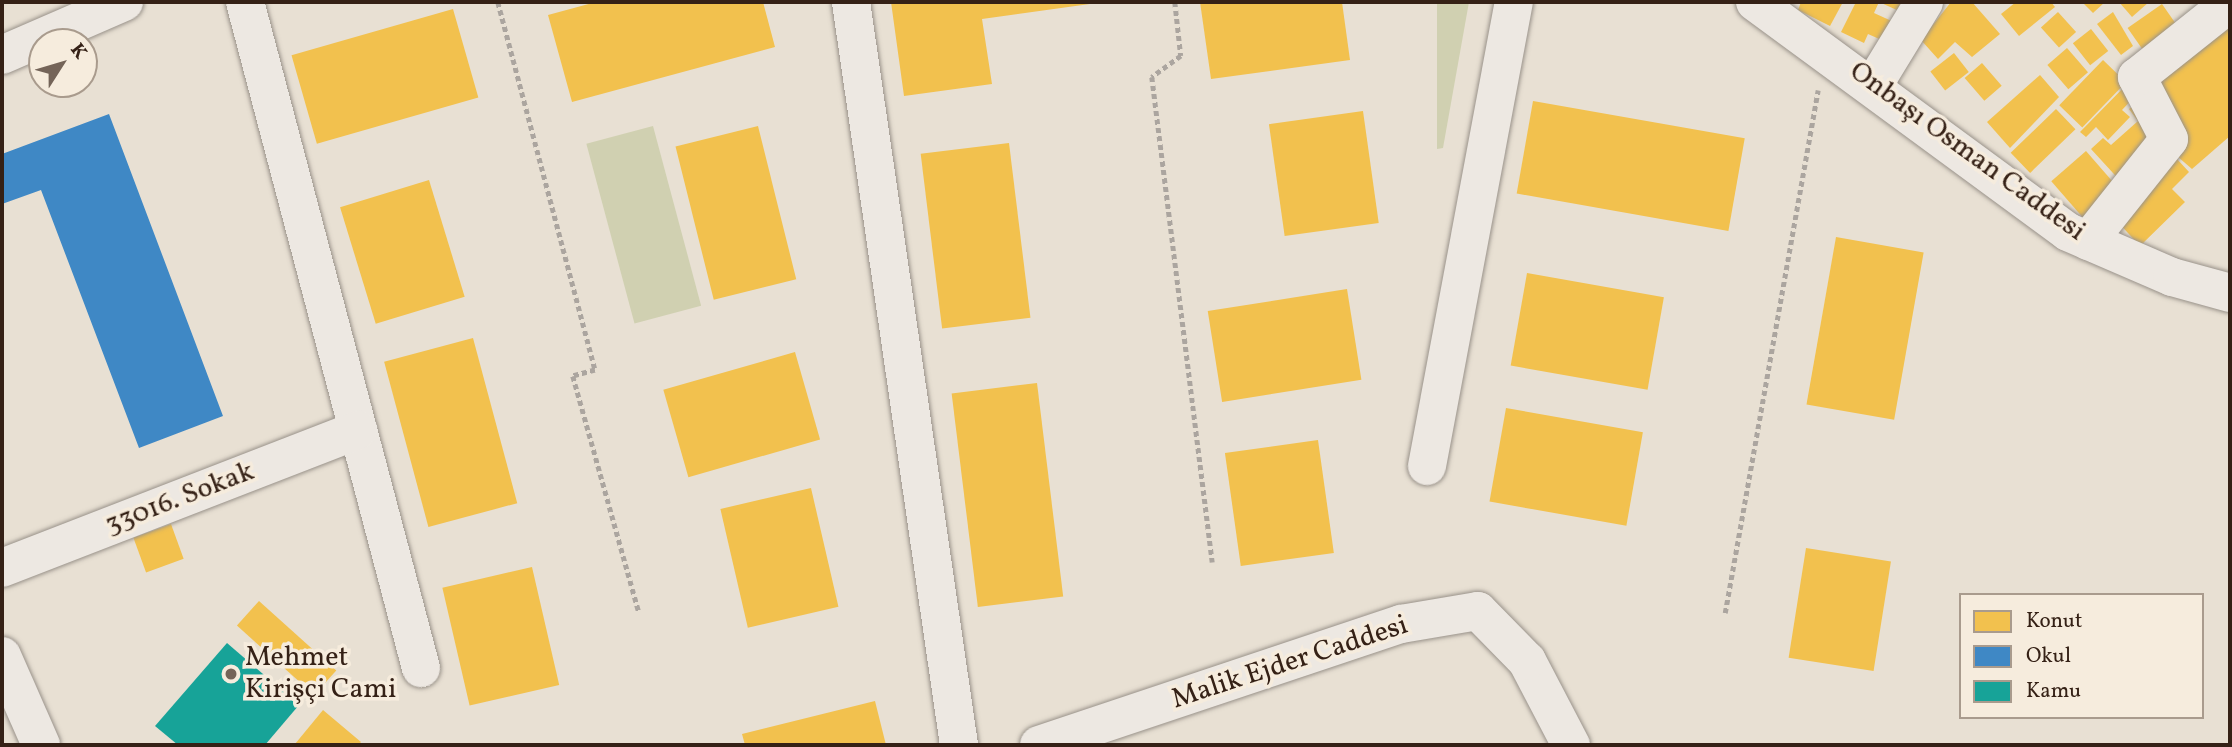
<!DOCTYPE html>
<meta charset="utf-8">
<style>
body{margin:0}
#map{position:relative;width:2232px;height:747px;overflow:hidden;background:#e8e0d3;font-family:Vollkorn,serif}
div>[style]{position:absolute}
.green>*{inset:0;background:#d0d0b1;transform-origin:0 0}
.homes>*{inset:0;background:#f2c14e;transform-origin:0 0}
.schools>*{inset:0;background:#3f88c5}
.public>*{inset:0;background:#17a398}
.path>*{height:4.5px;margin-top:-2.25px;transform-origin:0;background:repeating-linear-gradient(90deg,#aba59f 0 5px,transparent 0 8.5px)}
.roads{filter:drop-shadow(0 0 2px #99928a) drop-shadow(0 0 2px #99928a)}
.street>*{height:38px;margin:-19px;padding:0 19px;transform-origin:19px;border-radius:19px;background:#ede8e2}
.secondary>*{height:38px;margin:-19px;padding:0 19px;transform-origin:19px;border-radius:19px;background:#ede8e2}
.dots>*{width:19px;height:19px;translate:-50% -50%;box-sizing:border-box;border:4px solid #f6ecdd;border-radius:50%}
span{translate:-50% -50%;white-space:nowrap;text-align:center;line-height:1.15;-webkit-text-stroke:7px #f6ecdd;paint-order:stroke}
.street-label{font-size:28px;color:#352116}
.poi-label{font-size:28px;color:#352116}
.left{translate:0 -50%;text-align:left}
.frame{position:absolute;inset:0;border:4px solid #352116;pointer-events:none}
.legend{position:absolute;left:1959px;top:593px;width:245px;height:126px;box-sizing:border-box;background:#f6ecdd;border:2px solid #a99b8d;margin:0;padding:9px 12px;list-style:none;font-size:21px;color:#352116}
.legend li{display:flex;align-items:center;gap:14px;height:35px}
.legend b{width:35px;border:2px solid #a99b8d}
.north{position:absolute;left:28px;top:28px;width:70px;height:70px;box-sizing:border-box;background:#f6ecdd;border:2px solid #a99b8d;border-radius:50%;rotate:53deg;font-size:19px;font-weight:700;line-height:28px;text-align:center;color:#352116}
.north::after{content:'';display:block;margin:auto;width:24px;height:32px;background:#746458;clip-path:polygon(50% 0,100% 100%,50% 72%,0 100%)}
</style>
<div id="map">
<div class="green">
<div style="clip-path:polygon(1437px 2px,1469px 2px,1443px 148px,1437px 149px)"></div>
<div style="left:653px;top:126px;width:186px;height:69px;rotate:75deg"></div>
</div>
<div class="homes">
<div style="clip-path:polygon(596px 2px,763px 2px,775px 47px,572px 102px,548px 15px)"></div>
<div style="clip-path:polygon(891px 2px,1097px 2px,1097px 3px,982px 19px,992px 84px,904px 96px)"></div>
<div style="clip-path:polygon(1200px 2px,1342px 2px,1350px 60px,1211px 79px)"></div>
<div style="clip-path:polygon(1801px 2px,1843px 2px,1830px 26px,1798px 10px)"></div>
<div style="clip-path:polygon(1856px 2px,1903px 2px,1899px 11px,1879px 2px,1874px 13px,1896px 23px,1886px 42px,1868px 34px,1864px 43px,1841px 32px)"></div>
<div style="clip-path:polygon(1951px 2px,1972px 2px,2000px 34px,1972px 57px,1955px 42px,1938px 59px,1921px 40px)"></div>
<div style="clip-path:polygon(2016px 2px,2051px 2px,2055px 7px,2019px 36px,2001px 14px)"></div>
<div style="clip-path:polygon(2082px 2px,2105px 2px,2093px 13px)"></div>
<div style="clip-path:polygon(2119px 2px,2149px 2px,2132px 17px)"></div>
<div style="left:2162px;top:4px;width:35px;height:42px;rotate:55deg"></div>
<div style="left:453px;top:9px;width:92px;height:168px;rotate:74deg"></div>
<div style="clip-path:polygon(2230px 11px,2230px 136px,2192px 169px,2170px 150px,2146px 78px)"></div>
<div style="left:2058px;top:12px;width:27px;height:23px;rotate:48deg"></div>
<div style="clip-path:polygon(2113px 12px,2133px 46px,2121px 55px,2097px 24px)"></div>
<div style="left:2091px;top:29px;width:28px;height:23px;rotate:52deg"></div>
<div style="left:2067px;top:48px;width:32px;height:26px;rotate:49deg"></div>
<div style="left:1954px;top:53px;width:24px;height:30px;rotate:52deg"></div>
<div style="left:2103px;top:60px;width:32px;height:63px;rotate:44deg"></div>
<div style="left:1982px;top:63px;width:30px;height:23px;rotate:49deg"></div>
<div style="clip-path:polygon(2040px 75px,2059px 97px,2010px 148px,1987px 122px)"></div>
<div style="clip-path:polygon(2130px 81px,2140px 91px,2122px 110px,2130px 117px,2108px 140px,2096px 127px,2086px 137px,2080px 132px)"></div>
<div style="clip-path:polygon(2141px 99px,2163px 140px,2124px 185px,2091px 149px,2103px 138px,2111px 145px,2138px 121px,2129px 109px)"></div>
<div style="left:1533px;top:101px;width:215px;height:94px;rotate:10deg"></div>
<div style="left:2056px;top:109px;width:28px;height:63px;rotate:46deg"></div>
<div style="left:1363px;top:111px;width:113px;height:95px;rotate:82deg"></div>
<div style="left:758px;top:126px;width:158px;height:85px;rotate:76deg"></div>
<div style="left:1009px;top:143px;width:176px;height:89px;rotate:83deg"></div>
<div style="left:2086px;top:151px;width:55px;height:46px;rotate:49deg"></div>
<div style="clip-path:polygon(2177px 159px,2189px 172px,2172px 189px,2185px 202px,2140px 246px,2115px 219px)"></div>
<div style="left:429px;top:180px;width:122px;height:93px;rotate:73deg"></div>
<div style="left:1836px;top:237px;width:89px;height:170px;rotate:10deg"></div>
<div style="left:1527px;top:273px;width:139px;height:94px;rotate:10deg"></div>
<div style="left:1347px;top:289px;width:92px;height:141px;rotate:81deg"></div>
<div style="left:473px;top:338px;width:171px;height:92px;rotate:75deg"></div>
<div style="left:795px;top:352px;width:91px;height:137px;rotate:74deg"></div>
<div style="left:1037px;top:383px;width:215px;height:86px;rotate:83deg"></div>
<div style="left:1506px;top:408px;width:139px;height:95px;rotate:10deg"></div>
<div style="left:1318px;top:440px;width:114px;height:94px;rotate:82deg"></div>
<div style="left:811px;top:488px;width:122px;height:93px;rotate:77deg"></div>
<div style="left:171px;top:524px;width:37px;height:40px;rotate:70deg"></div>
<div style="left:1806px;top:548px;width:86px;height:111px;rotate:9deg"></div>
<div style="left:532px;top:567px;width:121px;height:92px;rotate:77deg"></div>
<div style="left:259px;top:601px;width:104px;height:33px;rotate:42deg"></div>
<div style="clip-path:polygon(875px 701px,886px 745px,745px 745px,742px 734px)"></div>
<div style="clip-path:polygon(323px 710px,361px 742px,358px 745px,295px 744px)"></div>
</div>
<div class="schools">
<div style="clip-path:polygon(109px 114px,223px 416px,139px 448px,41px 190px,2px 204px,2px 154px)"></div>
</div>
<div class="public">
<div style="clip-path:polygon(227px 643px,299px 705px,265px 745px,178px 745px,155px 726px)"></div>
</div>
<div class="path">
<div style="left:498px;top:2px;width:381px;rotate:75.2deg"></div>
<div style="left:595px;top:370px;width:23px;rotate:165deg"></div>
<div style="left:573px;top:376px;width:245px;rotate:74.4deg"></div>
<div style="left:1175px;top:2px;width:54px;rotate:83.7deg"></div>
<div style="left:1181px;top:56px;width:36px;rotate:144deg"></div>
<div style="left:1152px;top:77px;width:489px;rotate:82.9deg"></div>
<div style="left:1725px;top:613px;width:531px;rotate:-79.92deg"></div>
</div>
<div class="roads">
<div class="street">
<div style="left:245px;top:2px;width:689px;rotate:75.2deg"></div>
<div style="left:851px;top:2px;width:751px;rotate:81.73deg"></div>
<div style="left:1755px;top:2px;width:388px;rotate:36.3deg"></div>
<div style="left:2068px;top:232px;width:113px;rotate:23.4deg"></div>
<div style="left:2172px;top:277px;width:60px;rotate:15.4deg"></div>
<div style="left:2px;top:55px;width:133px;rotate:-23.5deg"></div>
<div style="left:1874px;top:84px;width:96px;rotate:-58.6deg"></div>
<div style="left:2088px;top:241px;width:130px;rotate:-51.5deg"></div>
<div style="left:2169px;top:139px;width:70px;rotate:-117.3deg"></div>
<div style="left:2137px;top:77px;width:119px;rotate:-38.5deg"></div>
<div style="left:1427px;top:466px;width:472px;rotate:-79.4deg"></div>
<div style="left:2px;top:568px;width:382px;rotate:-21.2deg"></div>
<div style="left:2px;top:656px;width:97px;rotate:66.3deg"></div>
<div style="left:1527px;top:661px;width:95px;rotate:62.4deg"></div>
</div>
<div class="secondary">
<div style="left:1039px;top:745px;width:382px;rotate:-18.5deg"></div>
<div style="left:1401px;top:624px;width:78px;rotate:-9.6deg"></div>
<div style="left:1478px;top:611px;width:70px;rotate:45.6deg"></div>
</div>
</div>
<div class="dots">
<div style="left:231px;top:674px;background:#746458"></div>
</div>
<div class="street-label">
<span style="left:1967px;top:152px;rotate:36deg">Onbaşı Osman Caddesi</span>
<span style="left:180px;top:499px;rotate:-21deg">33016. Sokak</span>
<span style="left:1290px;top:663px;rotate:-18deg">Malik Ejder Caddesi</span>
</div>
<div class="poi-label">
<span class="left" style="left:245px;top:674px">Mehmet<br>Kirişçi Cami</span>
</div>
<div class="frame"></div>
<ul class="legend">
<li><b style="height:19px;background:#f2c14e"></b>Konut</li>
<li><b style="height:19px;background:#3f88c5"></b>Okul</li>
<li><b style="height:19px;background:#17a398"></b>Kamu</li>
</ul>
<div class="north">K</div>
</div>
